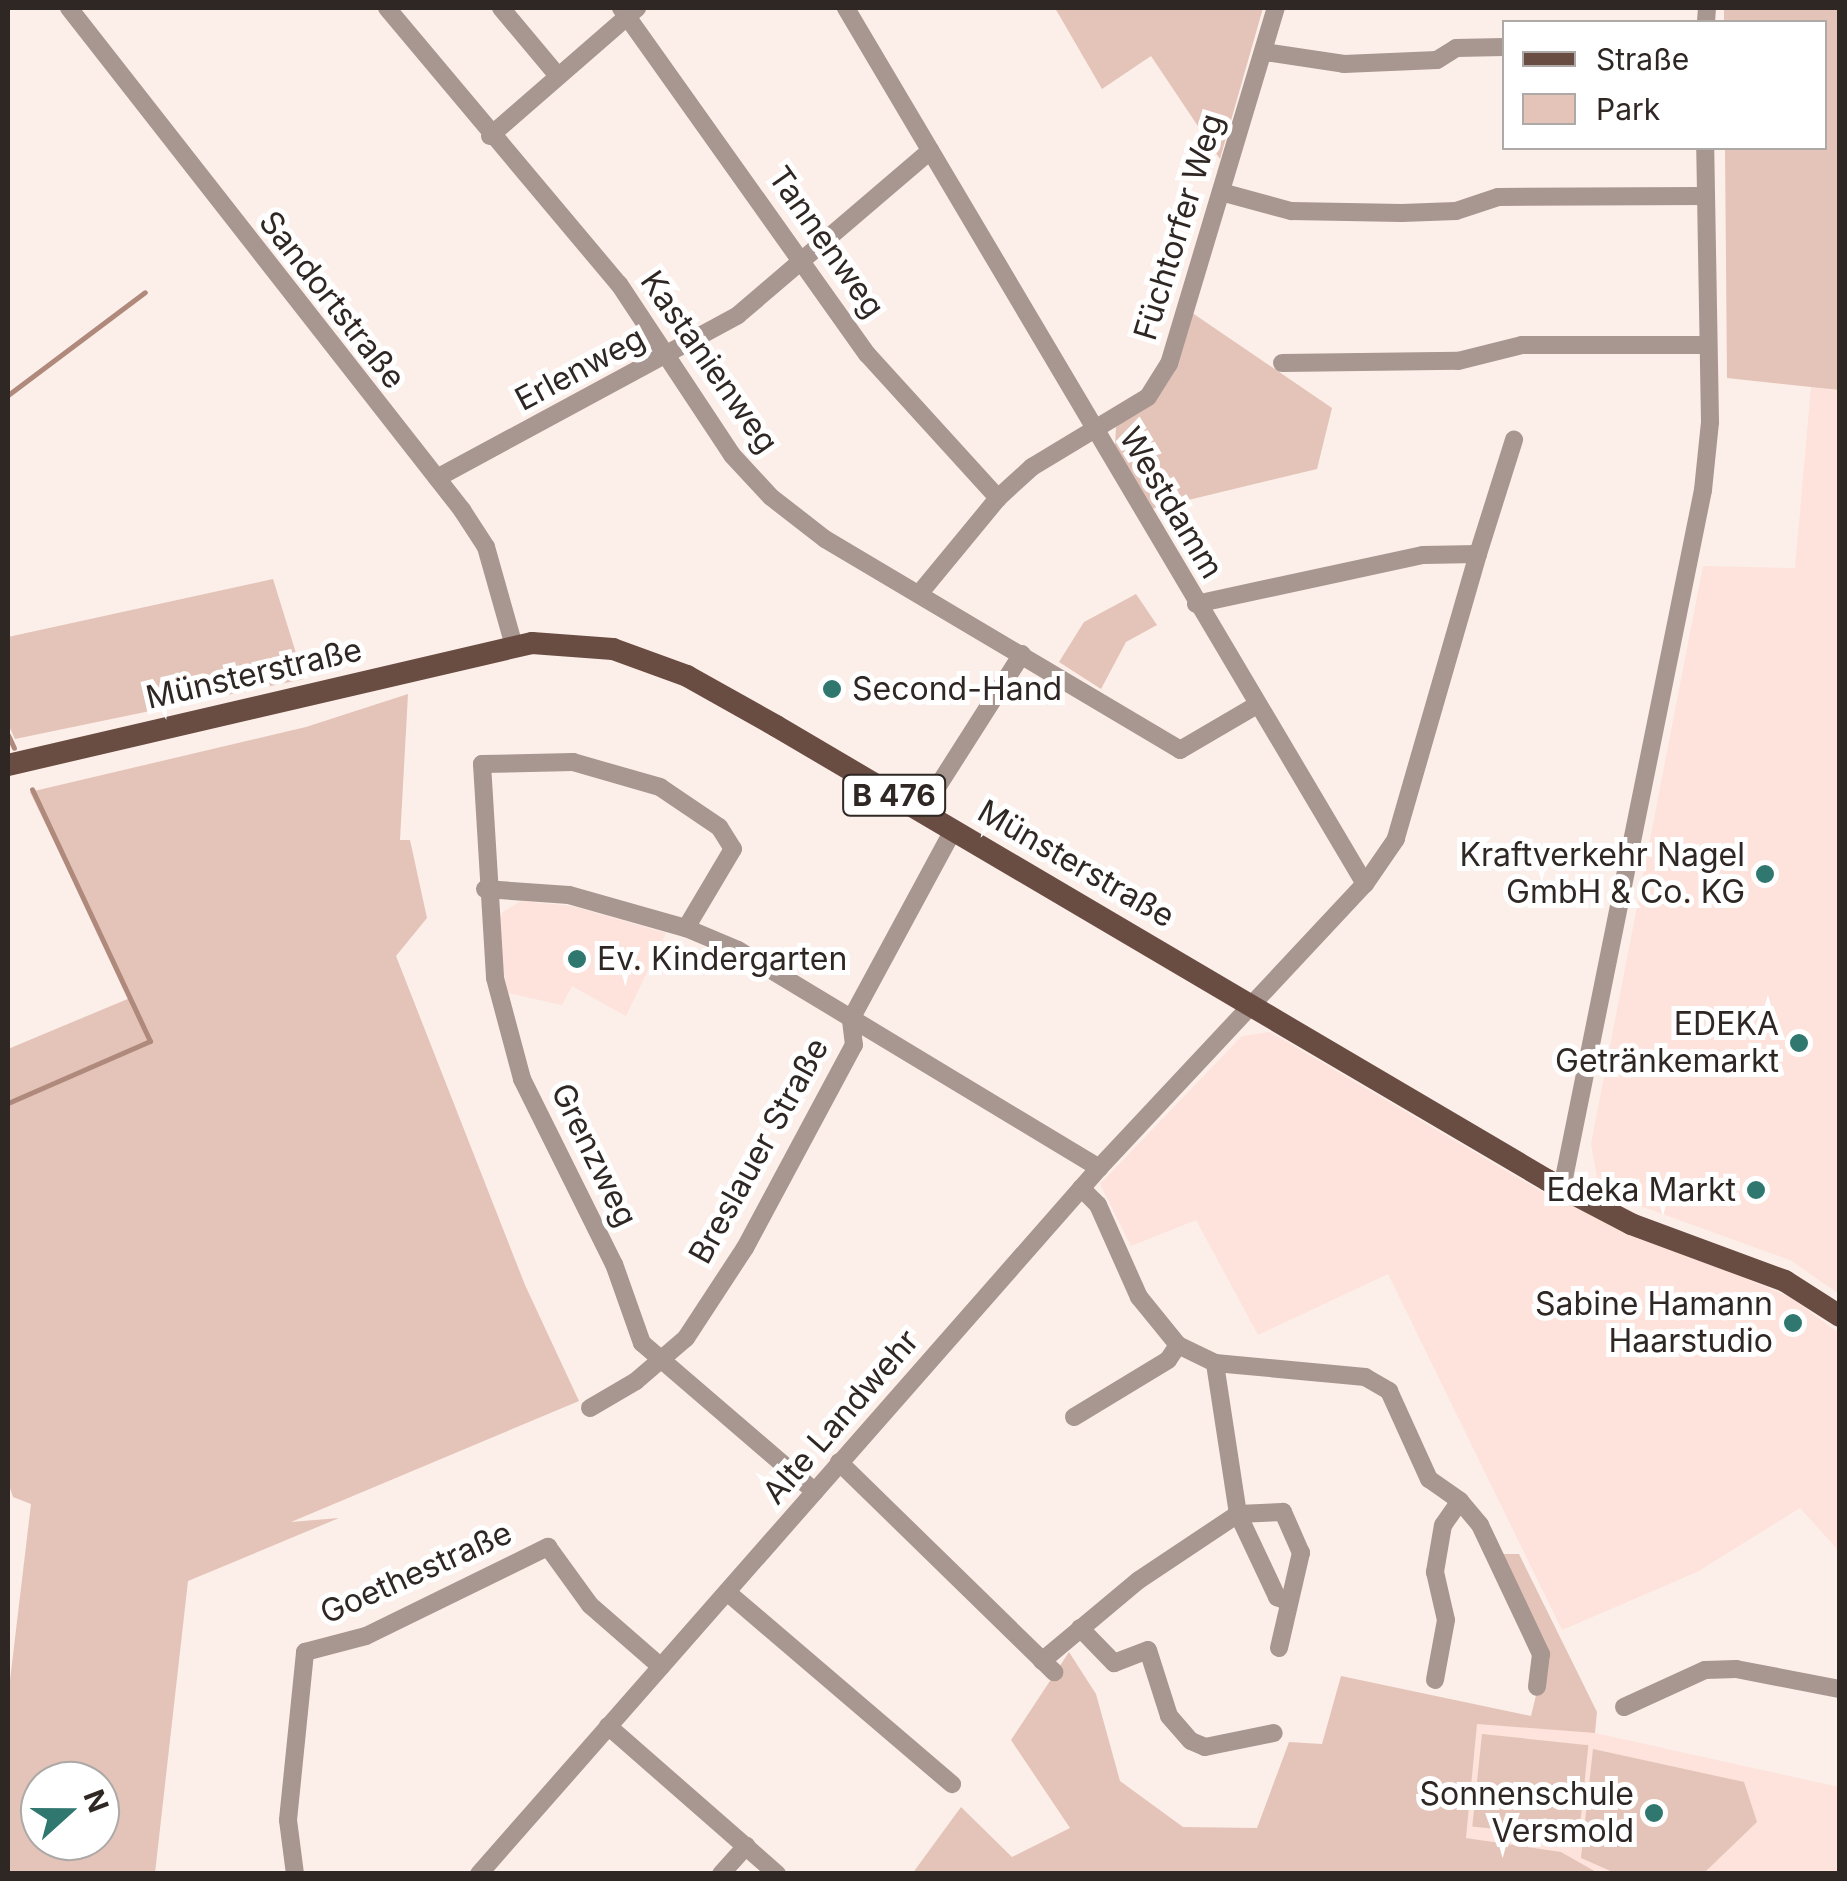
<!DOCTYPE html>
<meta charset="utf-8">
<style>
body{margin:0}
#map{position:relative;width:1847px;height:1881px;overflow:hidden;background:#fceee9;font-family:Inter,sans-serif}
div>[style]{position:absolute}
.built>*{inset:0;background:#fde3db}
.green>*{inset:0;background:#e4c4b8;transform-origin:0 0}
.stream>*{height:5px;margin:-2.5px;padding:0 2.5px;transform-origin:2.5px;border-radius:2.5px;background:#af897b}
.minor>*{height:18px;margin:-9px;padding:0 9px;transform-origin:9px;border-radius:9px;background:#a89690}
.major>*{height:22px;margin:-11px;padding:0 11px;transform-origin:11px;border-radius:11px;background:#694c42}
.dots>*{width:28px;height:28px;translate:-50% -50%;box-sizing:border-box;border:5px solid #fff;border-radius:50%}
span{translate:-50% -50%;white-space:nowrap;text-align:center;line-height:1.15;-webkit-text-stroke:10px #fff;paint-order:stroke}
.shield-label span{padding:2px 8px;background:#fff;border:2px solid;border-radius:8px;-webkit-text-stroke-width:0}
.shield-label{font-size:30px;color:#2f2724;font-weight:700}
.street-label{font-size:32px;color:#2f2724}
.poi-label{font-size:32px;color:#2f2724}
.left{translate:0 -50%;text-align:left}
.right{translate:-100% -50%;text-align:right}
.frame{position:absolute;inset:0;border:10px solid #2f2724;pointer-events:none}
.legend{position:absolute;left:1502px;top:20px;width:325px;height:130px;box-sizing:border-box;background:#fff;border:2px solid #aca9a7;margin:0;padding:12px 18px;list-style:none;font-size:30px;color:#2f2724}
.legend li{display:flex;align-items:center;gap:20px;height:50px}
.legend b{width:50px;border:2px solid #aca9a7}
.north{position:absolute;left:20px;top:1761px;width:100px;height:100px;box-sizing:border-box;background:#fff;border:2px solid #aca9a7;border-radius:50%;rotate:69deg;font-size:28px;font-weight:700;line-height:40px;text-align:center;color:#2f2724}
.north::after{content:'';display:block;margin:auto;width:35px;height:45px;background:#2f776f;clip-path:polygon(50% 0,100% 100%,50% 72%,0 100%)}
</style>
<div id="map">
<div class="built">
<div style="clip-path:polygon(1811px 387px,1840px 391px,1839px 1294px,1790px 1260px,1618px 1198px,1597px 1178px,1591px 1144px,1703px 566px,1795px 568px)"></div>
<div style="clip-path:polygon(521px 901px,572px 906px,666px 933px,626px 1016px,572px 986px,562px 1005px,508px 993px,495px 930px,503px 912px)"></div>
<div style="clip-path:polygon(1270px 1032px,1549px 1196px,1790px 1297px,1839px 1333px,1839px 1551px,1800px 1508px,1697px 1572px,1562px 1630px,1388px 1274px,1258px 1335px,1196px 1220px,1131px 1246px,1100px 1184px,1242px 1036px)"></div>
<div style="clip-path:polygon(1476px 1723px,1595px 1733px,1839px 1787px,1839px 1873px,1598px 1873px,1561px 1852px,1466px 1838px)"></div>
</div>
<div class="green">
<div style="clip-path:polygon(1055px 8px,1263px 8px,1220px 159px,1151px 56px,1102px 89px)"></div>
<div style="clip-path:polygon(1724px 8px,1839px 8px,1839px 390px,1727px 378px,1725px 148px,1824px 148px,1824px 22px,1724px 22px)"></div>
<div style="clip-path:polygon(1188px 310px,1332px 408px,1317px 469px,1151px 509px,1115px 446px,1116px 427px,1162px 390px)"></div>
<div style="clip-path:polygon(273px 579px,304px 679px,15px 739px,8px 724px,8px 637px)"></div>
<div style="clip-path:polygon(1136px 594px,1157px 625px,1126px 642px,1101px 689px,1059px 662px,1084px 622px)"></div>
<div style="clip-path:polygon(evenodd,408px 694px,400px 840px,410px 840px,427px 918px,396px 956px,525px 1285px,579px 1401px,291px 1522px,339px 1518px,188px 1581px,155px 1873px,8px 1873px,8px 1697px,31px 1504px,13px 1497px,8px 1482px,8px 1049px,130px 998px,30px 792px,306px 727px,408px 694px,40px 1781px,100px 1781px,100px 1841px,40px 1841px,40px 1781px)"></div>
<div style="clip-path:polygon(1500px 1554px,1519px 1554px,1597px 1712px,1595px 1733px,1477px 1724px,1466px 1838px,1561px 1852px,1598px 1873px,912px 1874px,961px 1807px,1012px 1857px,1070px 1828px,1011px 1740px,1069px 1652px,1096px 1694px,1120px 1781px,1183px 1827px,1257px 1828px,1289px 1742px,1322px 1744px,1341px 1676px,1531px 1716px,1546px 1654px)"></div>
<div style="left:1482px;top:1734px;width:107px;height:93px;rotate:6deg"></div>
<div style="clip-path:polygon(1593px 1749px,1744px 1782px,1757px 1822px,1704px 1873px,1615px 1873px,1581px 1858px)"></div>
</div>
<div class="stream">
<div style="left:8px;top:395px;width:171px;rotate:-36.9deg"></div>
<div style="left:8px;top:735px;width:14px;rotate:65deg"></div>
<div style="left:8px;top:1103px;width:155px;rotate:-23.6deg"></div>
<div style="left:150px;top:1041px;width:278px;rotate:-115.1deg"></div>
</div>
<div class="minor">
<div style="left:69px;top:8px;width:638px;rotate:51.94deg"></div>
<div style="left:462px;top:510px;width:44px;rotate:57deg"></div>
<div style="left:486px;top:547px;width:103px;rotate:74.2deg"></div>
<div style="left:387px;top:8px;width:361px;rotate:50deg"></div>
<div style="left:619px;top:284px;width:205px;rotate:56.5deg"></div>
<div style="left:732px;top:455px;width:57px;rotate:47.1deg"></div>
<div style="left:771px;top:497px;width:68px;rotate:37.9deg"></div>
<div style="left:825px;top:539px;width:413px;rotate:30.7deg"></div>
<div style="left:1180px;top:750px;width:89px;rotate:-30.3deg"></div>
<div style="left:501px;top:8px;width:89px;rotate:50deg"></div>
<div style="left:621px;top:8px;width:425px;rotate:54.6deg"></div>
<div style="left:867px;top:354px;width:195px;rotate:47.7deg"></div>
<div style="left:1706px;top:22px;width:14px;rotate:-86deg"></div>
<div style="left:1265px;top:52px;width:80px;rotate:8.6deg"></div>
<div style="left:1344px;top:64px;width:93px;rotate:-2.5deg"></div>
<div style="left:1437px;top:60px;width:22px;rotate:-32deg"></div>
<div style="left:1456px;top:48px;width:48px;rotate:-1.2deg"></div>
<div style="left:490px;top:136px;width:195px;rotate:-41deg"></div>
<div style="left:1221px;top:192px;width:73px;rotate:15.2deg"></div>
<div style="left:1291px;top:211px;width:111px;rotate:1deg"></div>
<div style="left:1402px;top:213px;width:54px;rotate:-2.1deg"></div>
<div style="left:1456px;top:211px;width:44px;rotate:-18.4deg"></div>
<div style="left:1498px;top:197px;width:207px;rotate:-0.3deg"></div>
<div style="left:1282px;top:363px;width:176px;rotate:-0.7deg"></div>
<div style="left:1458px;top:361px;width:66px;rotate:-14deg"></div>
<div style="left:1522px;top:345px;width:186px"></div>
<div style="left:437px;top:478px;width:342px;rotate:-28.4deg"></div>
<div style="left:738px;top:315px;width:253px;rotate:-40.5deg"></div>
<div style="left:1478px;top:554px;width:120px;rotate:-72.5deg"></div>
<div style="left:919px;top:594px;width:124px;rotate:-50.5deg"></div>
<div style="left:998px;top:498px;width:46px;rotate:-42.4deg"></div>
<div style="left:1032px;top:467px;width:135px;rotate:-31.1deg"></div>
<div style="left:1148px;top:397px;width:39px;rotate:-58deg"></div>
<div style="left:1169px;top:364px;width:372px;rotate:-73.3deg"></div>
<div style="left:1196px;top:604px;width:232px;rotate:-12.2deg"></div>
<div style="left:1423px;top:555px;width:55px;rotate:-1deg"></div>
<div style="left:1478px;top:554px;width:297px;rotate:106.1deg"></div>
<div style="left:1396px;top:839px;width:55px;rotate:124.6deg"></div>
<div style="left:922px;top:811px;width:186px;rotate:-57.5deg"></div>
<div style="left:485px;top:889px;width:84px;rotate:4.1deg"></div>
<div style="left:569px;top:895px;width:122px;rotate:15.8deg"></div>
<div style="left:686px;top:928px;width:56px;rotate:22.9deg"></div>
<div style="left:738px;top:950px;width:422px;rotate:31.1deg"></div>
<div style="left:686px;top:928px;width:92px;rotate:-59.3deg"></div>
<div style="left:733px;top:849px;width:26px;rotate:-122deg"></div>
<div style="left:719px;top:827px;width:71px;rotate:-145.9deg"></div>
<div style="left:660px;top:787px;width:91px;rotate:-164deg"></div>
<div style="left:573px;top:762px;width:91px;rotate:178.7deg"></div>
<div style="left:482px;top:764px;width:214px;rotate:86.5deg"></div>
<div style="left:495px;top:978px;width:105px;rotate:75deg"></div>
<div style="left:522px;top:1079px;width:207px;rotate:63.6deg"></div>
<div style="left:614px;top:1264px;width:84px;rotate:70.5deg"></div>
<div style="left:642px;top:1343px;width:228px;rotate:40.7deg"></div>
<div style="left:1081px;top:1188px;width:24px;rotate:45deg"></div>
<div style="left:1098px;top:1205px;width:101px;rotate:66deg"></div>
<div style="left:1139px;top:1297px;width:62px;rotate:50.9deg"></div>
<div style="left:1178px;top:1345px;width:41px;rotate:25.9deg"></div>
<div style="left:1215px;top:1363px;width:151px;rotate:5.3deg"></div>
<div style="left:1365px;top:1377px;width:28px;rotate:30deg"></div>
<div style="left:1389px;top:1391px;width:97px;rotate:65.6deg"></div>
<div style="left:1429px;top:1479px;width:38px;rotate:35deg"></div>
<div style="left:1460px;top:1501px;width:29px;rotate:125deg"></div>
<div style="left:1443px;top:1525px;width:48px;rotate:99.7deg"></div>
<div style="left:1435px;top:1572px;width:49px;rotate:77.1deg"></div>
<div style="left:1446px;top:1620px;width:61px;rotate:100.4deg"></div>
<div style="left:1562px;top:1188px;width:712px;rotate:-78.58deg"></div>
<div style="left:1703px;top:490px;width:68px;rotate:-84.1deg"></div>
<div style="left:1710px;top:422px;width:274px;rotate:-91deg"></div>
<div style="left:590px;top:1408px;width:53px;rotate:-30.4deg"></div>
<div style="left:636px;top:1381px;width:66px;rotate:-40.7deg"></div>
<div style="left:686px;top:1338px;width:108px;rotate:-56.8deg"></div>
<div style="left:745px;top:1248px;width:230px;rotate:-61.8deg"></div>
<div style="left:854px;top:1045px;width:26px;rotate:-97deg"></div>
<div style="left:851px;top:1019px;width:215px;rotate:-61.6deg"></div>
<div style="left:1074px;top:1417px;width:110px;rotate:-31.2deg"></div>
<div style="left:1168px;top:1360px;width:18px;rotate:-56deg"></div>
<div style="left:839px;top:1462px;width:301px;rotate:44.3deg"></div>
<div style="left:1460px;top:1501px;width:31px;rotate:50deg"></div>
<div style="left:1480px;top:1525px;width:143px;rotate:64.7deg"></div>
<div style="left:1541px;top:1654px;width:33px;rotate:97deg"></div>
<div style="left:727px;top:1592px;width:296px;rotate:40.5deg"></div>
<div style="left:1080px;top:1628px;width:49px;rotate:45.8deg"></div>
<div style="left:1114px;top:1663px;width:36px;rotate:-21deg"></div>
<div style="left:1148px;top:1650px;width:69px;rotate:72.3deg"></div>
<div style="left:1169px;top:1716px;width:33px;rotate:49deg"></div>
<div style="left:1191px;top:1741px;width:15px;rotate:23deg"></div>
<div style="left:1205px;top:1747px;width:70px;rotate:-11.5deg"></div>
<div style="left:1279px;top:1648px;width:98px;rotate:-77deg"></div>
<div style="left:1301px;top:1553px;width:45px;rotate:-113.7deg"></div>
<div style="left:1283px;top:1512px;width:45px;rotate:177.5deg"></div>
<div style="left:1238px;top:1514px;width:92px;rotate:64.8deg"></div>
<div style="left:1277px;top:1597px;width:13px;rotate:23deg"></div>
<div style="left:1042px;top:1661px;width:126px;rotate:-39.9deg"></div>
<div style="left:1139px;top:1580px;width:119px;rotate:-33.7deg"></div>
<div style="left:1238px;top:1514px;width:153px;rotate:-98.7deg"></div>
<div style="left:1624px;top:1707px;width:89px;rotate:-24.6deg"></div>
<div style="left:1705px;top:1670px;width:31px;rotate:-2deg"></div>
<div style="left:1736px;top:1669px;width:106px;rotate:10.9deg"></div>
<div style="left:608px;top:1726px;width:225px;rotate:41.2deg"></div>
<div style="left:295px;top:1874px;width:54px;rotate:-97.4deg"></div>
<div style="left:288px;top:1820px;width:169px;rotate:-84.2deg"></div>
<div style="left:305px;top:1652px;width:63px;rotate:-14.7deg"></div>
<div style="left:366px;top:1636px;width:203px;rotate:-26.1deg"></div>
<div style="left:548px;top:1547px;width:72px;rotate:54.1deg"></div>
<div style="left:590px;top:1605px;width:94px;rotate:41.1deg"></div>
<div style="left:479px;top:1874px;width:940px;rotate:-48.71deg"></div>
<div style="left:1099px;top:1168px;width:389px;rotate:-46.9deg"></div>
<div style="left:1365px;top:884px;width:1018px;rotate:-120.65deg"></div>
<div style="left:721px;top:1874px;width:38px;rotate:-48deg"></div>
</div>
<div class="major">
<div style="left:8px;top:765px;width:538px;rotate:-13.11deg"></div>
<div style="left:532px;top:643px;width:81px;rotate:4.2deg"></div>
<div style="left:613px;top:649px;width:79px;rotate:20deg"></div>
<div style="left:687px;top:676px;width:102px;rotate:29.3deg"></div>
<div style="left:776px;top:726px;width:895px;rotate:30.49deg"></div>
<div style="left:1547px;top:1180px;width:95px;rotate:27.6deg"></div>
<div style="left:1631px;top:1224px;width:164px;rotate:20.3deg"></div>
<div style="left:1785px;top:1281px;width:65px;rotate:32.5deg"></div>
</div>
<div class="dots">
<div style="left:832px;top:689px;background:#2f776f"></div>
<div style="left:1765px;top:874px;background:#2f776f"></div>
<div style="left:577px;top:959px;background:#2f776f"></div>
<div style="left:1799px;top:1043px;background:#2f776f"></div>
<div style="left:1756px;top:1190px;background:#2f776f"></div>
<div style="left:1793px;top:1323px;background:#2f776f"></div>
<div style="left:1654px;top:1813px;background:#2f776f"></div>
</div>
<div class="shield-label">
<span style="left:894px;top:795px">B 476</span>
</div>
<div class="street-label">
<span style="left:1179px;top:227px;rotate:-73deg">Füchtorfer Weg</span>
<span style="left:826px;top:242px;rotate:55deg">Tannenweg</span>
<span style="left:332px;top:300px;rotate:52deg">Sandortstraße</span>
<span style="left:709px;top:362px;rotate:55deg">Kastanienweg</span>
<span style="left:580px;top:369px;rotate:-28deg">Erlenweg</span>
<span style="left:1171px;top:503px;rotate:59deg">Westdamm</span>
<span style="left:254px;top:674px;rotate:-13deg">Münsterstraße</span>
<span style="left:1076px;top:864px;rotate:30deg">Münsterstraße</span>
<span style="left:759px;top:1151px;rotate:-61deg">Breslauer Straße</span>
<span style="left:594px;top:1155px;rotate:64deg">Grenzweg</span>
<span style="left:841px;top:1417px;rotate:-49deg">Alte Landwehr</span>
<span style="left:416px;top:1573px;rotate:-24deg">Goethestraße</span>
</div>
<div class="poi-label">
<span class="left" style="left:852px;top:689px">Second-Hand</span>
<span class="right" style="left:1745px;top:874px">Kraftverkehr Nagel<br>GmbH &amp; Co. KG</span>
<span class="left" style="left:597px;top:959px">Ev. Kindergarten</span>
<span class="right" style="left:1779px;top:1043px">EDEKA<br>Getränkemarkt</span>
<span class="right" style="left:1736px;top:1190px">Edeka Markt</span>
<span class="right" style="left:1773px;top:1323px">Sabine Hamann<br>Haarstudio</span>
<span class="right" style="left:1634px;top:1813px">Sonnenschule<br>Versmold</span>
</div>
<div class="frame"></div>
<ul class="legend">
<li><b style="height:12px;background:#694c42"></b>Straße</li>
<li><b style="height:28px;background:#e4c4b8"></b>Park</li>
</ul>
<div class="north">N</div>
</div>
